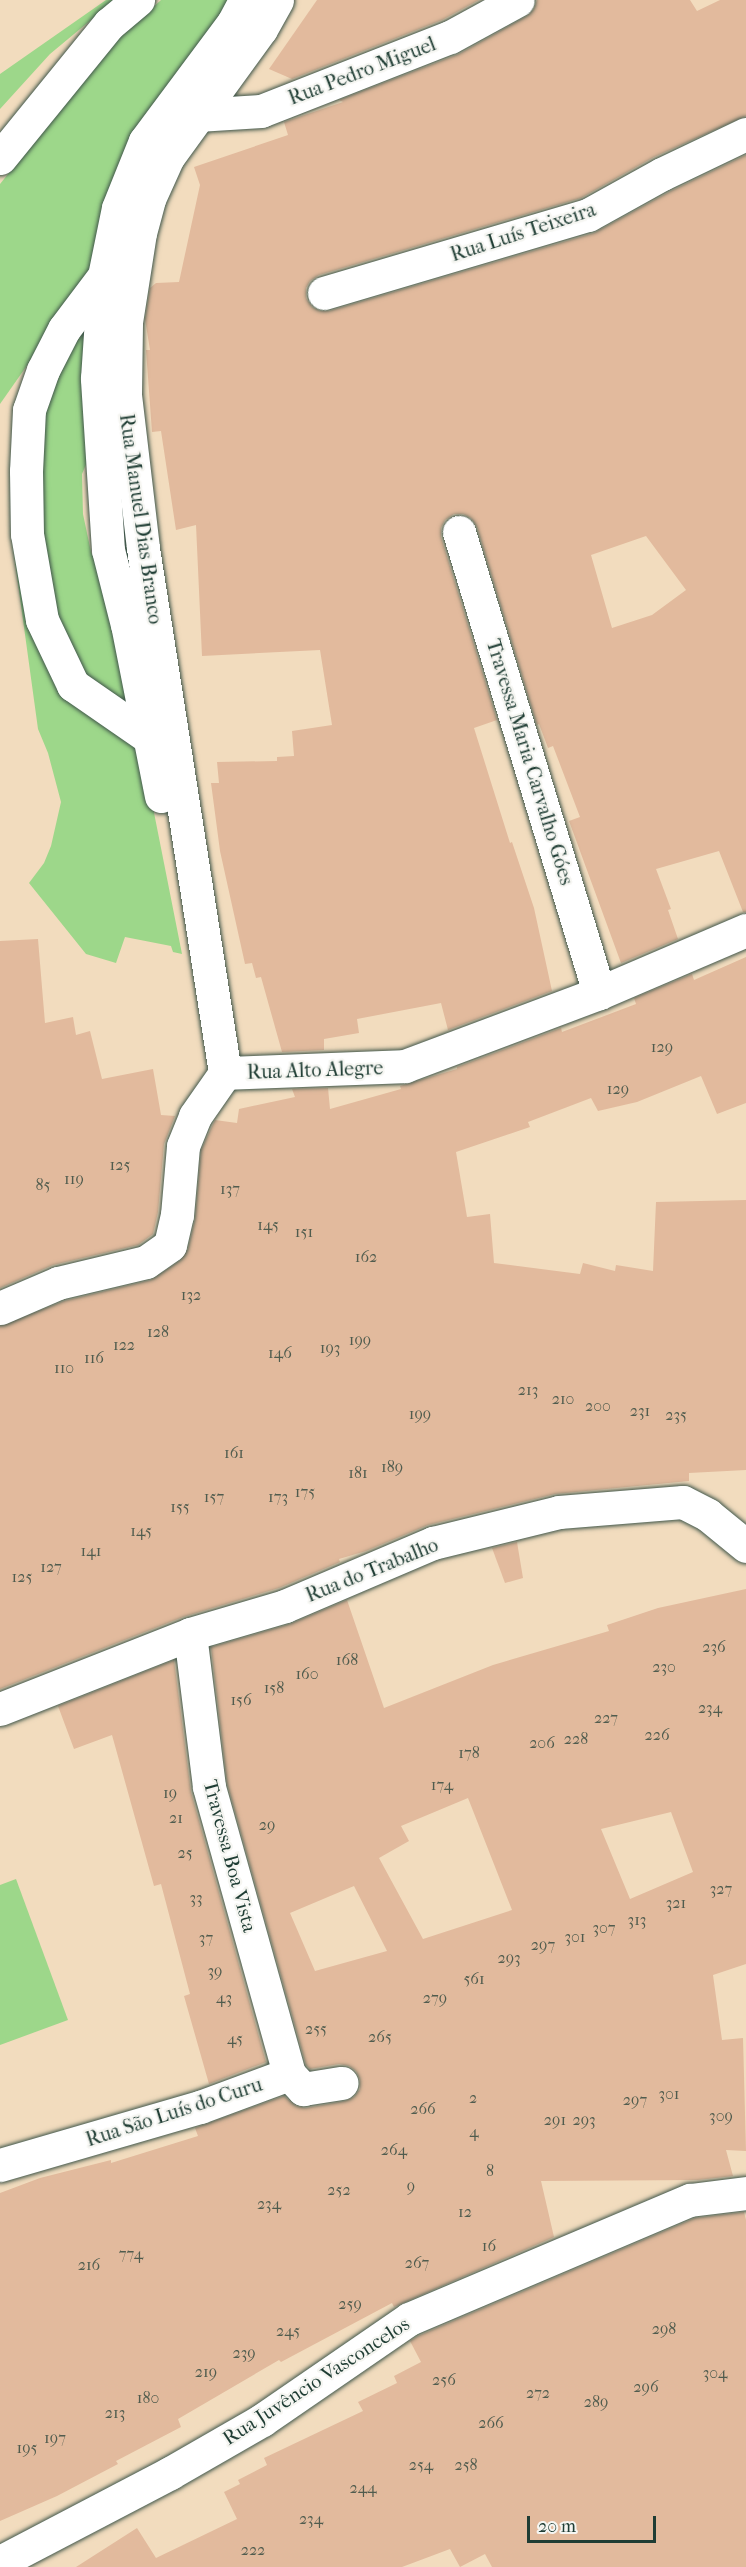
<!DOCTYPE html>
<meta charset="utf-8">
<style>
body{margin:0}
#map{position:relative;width:746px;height:2567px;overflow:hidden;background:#f2dcbe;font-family:"IM FELL French Canon",serif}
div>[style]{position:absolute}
.green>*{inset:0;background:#9dd78a}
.building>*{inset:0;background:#e2ba9d}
.roads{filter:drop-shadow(0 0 2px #3f5549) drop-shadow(0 0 2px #3f5549)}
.street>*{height:33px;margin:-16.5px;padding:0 16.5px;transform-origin:16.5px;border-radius:16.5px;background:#fff}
span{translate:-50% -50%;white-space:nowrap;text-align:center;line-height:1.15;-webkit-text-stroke:4.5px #f6f6f2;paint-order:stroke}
.number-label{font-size:16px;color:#505c4e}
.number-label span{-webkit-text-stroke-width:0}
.street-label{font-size:20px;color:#1f3d34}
.scale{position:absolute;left:527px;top:2516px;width:129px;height:27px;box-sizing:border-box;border:3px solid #1f3d34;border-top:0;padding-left:8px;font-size:18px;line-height:21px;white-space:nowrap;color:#1f3d34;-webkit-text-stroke:4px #f6f6f2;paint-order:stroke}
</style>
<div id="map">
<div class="green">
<div style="clip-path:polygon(106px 0,115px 0,50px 54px,0 109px,0 74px)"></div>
<div style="clip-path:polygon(161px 0,231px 0,89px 277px,0 404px,0 184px,112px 45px)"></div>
<div style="clip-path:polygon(88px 316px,90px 455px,82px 474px,83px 514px,91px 552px,108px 589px,133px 715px,83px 674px,52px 614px,39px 537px,40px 436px,52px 374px)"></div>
<div style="clip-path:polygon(12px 540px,33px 628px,141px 747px,182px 954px,173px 952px,171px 946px,125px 937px,116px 963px,86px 954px,29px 883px,44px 863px,51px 846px,61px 802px,48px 753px,38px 729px)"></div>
<div style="clip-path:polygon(16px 1879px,68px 2020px,0 2045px,0 1885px)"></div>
</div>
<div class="building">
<div style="clip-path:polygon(317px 0,479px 0,442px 20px,292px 79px,269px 69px)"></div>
<div style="clip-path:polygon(evenodd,537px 0,690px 0,697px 11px,720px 0,746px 0,746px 116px,654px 157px,581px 198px,319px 275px,310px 281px,306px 288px,306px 298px,312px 307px,320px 311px,329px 311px,594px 233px,671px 191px,746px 155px,746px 912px,743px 912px,719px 851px,656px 869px,671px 909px,668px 910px,678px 939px,621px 963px,569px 821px,580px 817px,553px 746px,548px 748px,539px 724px,537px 725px,477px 527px,471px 518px,463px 514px,454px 514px,445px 520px,441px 528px,441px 537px,497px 720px,474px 728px,510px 843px,512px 842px,534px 908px,552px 991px,448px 1030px,441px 1003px,357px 1019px,359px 1033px,324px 1039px,324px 1050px,282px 1052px,261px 977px,256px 978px,252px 963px,245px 964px,220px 851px,211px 783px,219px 783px,217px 762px,277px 761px,277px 757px,294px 756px,292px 731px,332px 725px,320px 650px,202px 656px,196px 525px,176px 530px,161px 431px,152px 432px,146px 350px,150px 350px,145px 319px,150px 288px,156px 283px,179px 282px,200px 185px,194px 167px,288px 135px,284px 122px,343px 102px,339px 100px,459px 54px,527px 16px,534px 9px,537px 0,646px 536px,686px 590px,652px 615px,612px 628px,591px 555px,646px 536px)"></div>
<div style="clip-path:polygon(38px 939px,45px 1023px,73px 1017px,76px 1035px,90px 1031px,102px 1079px,153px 1069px,161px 1115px,175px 1116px,164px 1144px,158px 1212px,153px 1234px,138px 1245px,53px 1265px,0 1288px,0 941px)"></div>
<div style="clip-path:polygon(746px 957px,746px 1103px,717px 1114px,701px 1076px,637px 1102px,598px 1111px,591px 1098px,528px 1122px,530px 1127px,456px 1152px,467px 1217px,490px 1214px,494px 1263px,580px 1274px,583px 1263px,615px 1271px,616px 1265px,653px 1271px,656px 1202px,746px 1200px,746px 1470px,689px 1473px,689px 1481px,555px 1494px,428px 1525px,366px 1551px,339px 1559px,340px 1562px,279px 1588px,183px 1617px,0 1689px,0 1326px,64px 1301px,151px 1280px,181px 1260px,188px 1249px,195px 1219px,201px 1150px,215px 1120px,237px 1123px,239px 1109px,295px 1097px,292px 1089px,328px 1088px,330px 1109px,401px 1089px,400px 1086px,457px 1069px,457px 1067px,561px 1028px,562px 1032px,636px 1004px,634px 998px,692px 974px,694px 980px)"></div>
<div style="clip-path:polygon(517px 1542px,523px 1578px,505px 1583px,492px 1548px)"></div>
<div style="clip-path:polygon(evenodd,746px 1589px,746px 1964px,713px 1975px,722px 2040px,743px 2038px,746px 2151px,726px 2150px,733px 2176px,698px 2180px,541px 2181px,554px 2237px,394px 2307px,392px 2303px,281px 2362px,279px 2360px,178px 2419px,181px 2427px,116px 2461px,118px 2464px,57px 2496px,0 2521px,0 2193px,40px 2178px,111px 2160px,111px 2163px,198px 2136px,195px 2128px,284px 2096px,296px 2106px,306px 2108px,345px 2101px,354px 2097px,360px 2089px,360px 2080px,356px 2071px,349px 2066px,339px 2064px,310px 2069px,306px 2065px,227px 1783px,211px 1647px,290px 1624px,347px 1600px,384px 1708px,493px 1665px,609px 1631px,607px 1625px,658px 1608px,746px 1589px,468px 1798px,512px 1910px,423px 1939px,379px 1858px,409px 1841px,401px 1826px,468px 1798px,746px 1589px,671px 1812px,693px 1872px,630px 1899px,601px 1829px,671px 1812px,746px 1589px,354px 1886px,387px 1951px,315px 1971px,290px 1913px,354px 1886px)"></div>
<div style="clip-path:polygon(174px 1660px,191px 1792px,266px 2062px,209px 2084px,184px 1996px,190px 1994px,161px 1884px,154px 1886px,112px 1735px,74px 1749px,58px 1706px)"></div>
<div style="clip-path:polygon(744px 2212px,746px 2220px,746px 2567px,492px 2567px,485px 2554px,460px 2567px,450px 2549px,402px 2567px,76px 2567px,137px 2528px,156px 2558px,237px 2519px,224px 2492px,240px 2484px,238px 2480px,267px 2465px,264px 2458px,363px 2411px,358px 2402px,397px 2383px,394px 2376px,421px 2362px,410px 2341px,418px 2336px,695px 2218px)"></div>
</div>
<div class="roads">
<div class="street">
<div style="left:197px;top:115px;width:64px;rotate:-3.6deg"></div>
<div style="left:261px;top:111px;width:203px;rotate:-21.4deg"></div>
<div style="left:450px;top:37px;width:77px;rotate:-28.6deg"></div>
<div style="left:0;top:158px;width:173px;rotate:-50.9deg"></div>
<div style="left:109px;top:24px;width:38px;rotate:-40deg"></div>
<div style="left:104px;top:276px;width:66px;rotate:127deg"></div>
<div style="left:64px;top:329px;width:46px;rotate:117.1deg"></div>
<div style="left:43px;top:370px;width:42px;rotate:109.3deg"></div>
<div style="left:29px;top:410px;width:61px;rotate:92.8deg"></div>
<div style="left:26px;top:471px;width:63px;rotate:89.1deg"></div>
<div style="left:27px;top:534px;width:87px;rotate:80.1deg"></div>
<div style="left:42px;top:620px;width:72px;rotate:64.5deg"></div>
<div style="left:73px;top:685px;width:91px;rotate:34.7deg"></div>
<div style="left:324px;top:293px;width:275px;rotate:-16.5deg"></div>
<div style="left:588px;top:215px;width:85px;rotate:-29deg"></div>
<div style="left:662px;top:174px;width:93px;rotate:-25.5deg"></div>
<div style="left:459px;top:532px;width:482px;rotate:73.1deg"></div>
<div style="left:161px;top:796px;width:174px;rotate:-101.2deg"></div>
<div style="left:127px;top:625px;width:77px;rotate:-104.2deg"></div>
<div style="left:108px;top:550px;width:172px;rotate:-93.7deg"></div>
<div style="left:97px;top:378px;width:102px;rotate:-86.1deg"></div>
<div style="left:104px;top:276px;width:69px;rotate:-78.4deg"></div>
<div style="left:118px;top:208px;width:72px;rotate:-68.1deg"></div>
<div style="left:145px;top:141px;width:147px;rotate:-53.3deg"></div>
<div style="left:233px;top:23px;width:26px;rotate:-62deg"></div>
<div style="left:225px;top:1073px;width:531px;rotate:-98.88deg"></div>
<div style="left:143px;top:548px;width:154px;rotate:-96.7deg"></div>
<div style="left:125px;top:395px;width:73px;rotate:-89.2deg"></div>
<div style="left:126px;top:322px;width:90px;rotate:-81.1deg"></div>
<div style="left:140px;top:233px;width:35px;rotate:-75deg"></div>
<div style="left:149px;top:199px;width:46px;rotate:-65.7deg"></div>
<div style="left:168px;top:157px;width:158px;rotate:-54deg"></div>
<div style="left:261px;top:29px;width:33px;rotate:-61deg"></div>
<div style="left:0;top:1308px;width:63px;rotate:-23.3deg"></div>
<div style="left:58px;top:1283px;width:90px;rotate:-13.4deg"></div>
<div style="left:146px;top:1262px;width:29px;rotate:-35deg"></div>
<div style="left:170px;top:1245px;width:31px;rotate:-77deg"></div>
<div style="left:177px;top:1215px;width:69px;rotate:-85deg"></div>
<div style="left:183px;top:1146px;width:32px;rotate:-68deg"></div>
<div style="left:195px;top:1116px;width:52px;rotate:-55.1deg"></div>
<div style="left:225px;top:1073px;width:180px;rotate:-2.2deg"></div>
<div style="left:405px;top:1066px;width:207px;rotate:-20.6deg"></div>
<div style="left:599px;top:993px;width:160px;rotate:-23.2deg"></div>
<div style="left:190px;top:1634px;width:154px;rotate:82.9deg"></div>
<div style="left:209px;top:1787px;width:298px;rotate:74.4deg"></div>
<div style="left:0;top:1709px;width:204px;rotate:-21.5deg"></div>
<div style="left:190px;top:1634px;width:99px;rotate:-16.4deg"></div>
<div style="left:285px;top:1606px;width:161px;rotate:-23.1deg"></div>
<div style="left:433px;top:1543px;width:130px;rotate:-13.8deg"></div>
<div style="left:559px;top:1512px;width:124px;rotate:-4.6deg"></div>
<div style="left:683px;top:1502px;width:28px;rotate:27deg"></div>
<div style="left:708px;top:1515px;width:49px;rotate:39.2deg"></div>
<div style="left:0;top:2165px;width:208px;rotate:-16.2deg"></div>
<div style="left:200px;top:2107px;width:95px;rotate:-20.3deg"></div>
<div style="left:289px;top:2074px;width:21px;rotate:47deg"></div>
<div style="left:303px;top:2089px;width:39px;rotate:-9deg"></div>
<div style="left:0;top:2562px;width:192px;rotate:-27.6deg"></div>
<div style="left:170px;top:2473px;width:106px;rotate:-29.9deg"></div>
<div style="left:262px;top:2420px;width:178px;rotate:-34.5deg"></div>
<div style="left:409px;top:2319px;width:305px;rotate:-23deg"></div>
<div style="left:690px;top:2200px;width:56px;rotate:-7.1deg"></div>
</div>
</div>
<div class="number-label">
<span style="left:662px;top:1047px">129</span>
<span style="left:618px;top:1089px">129</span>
<span style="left:120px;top:1165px">125</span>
<span style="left:74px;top:1179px">119</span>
<span style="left:43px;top:1185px">85</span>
<span style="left:230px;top:1189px">137</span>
<span style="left:268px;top:1225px">145</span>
<span style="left:304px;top:1232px">151</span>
<span style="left:366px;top:1257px">162</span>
<span style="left:191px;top:1295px">132</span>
<span style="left:158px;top:1332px">128</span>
<span style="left:360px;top:1340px">199</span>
<span style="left:124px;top:1345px">122</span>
<span style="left:330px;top:1348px">193</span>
<span style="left:280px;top:1353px">146</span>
<span style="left:94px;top:1358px">116</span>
<span style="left:64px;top:1368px">110</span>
<span style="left:528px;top:1390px">213</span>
<span style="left:563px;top:1399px">210</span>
<span style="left:598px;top:1406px">200</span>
<span style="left:640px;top:1411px">231</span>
<span style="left:420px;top:1414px">199</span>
<span style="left:676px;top:1415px">235</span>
<span style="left:234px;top:1453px">161</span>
<span style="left:392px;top:1467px">189</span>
<span style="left:358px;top:1473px">181</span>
<span style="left:305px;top:1492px">175</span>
<span style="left:214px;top:1497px">157</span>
<span style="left:278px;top:1497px">173</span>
<span style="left:180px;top:1507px">155</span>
<span style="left:141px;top:1531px">145</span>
<span style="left:91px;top:1551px">141</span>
<span style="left:51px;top:1567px">127</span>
<span style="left:22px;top:1577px">125</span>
<span style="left:714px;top:1647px">236</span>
<span style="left:347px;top:1660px">168</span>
<span style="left:664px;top:1667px">230</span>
<span style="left:307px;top:1674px">160</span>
<span style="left:274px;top:1688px">158</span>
<span style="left:241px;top:1700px">156</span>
<span style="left:710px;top:1708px">234</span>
<span style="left:606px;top:1718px">227</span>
<span style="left:657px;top:1735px">226</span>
<span style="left:576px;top:1739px">228</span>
<span style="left:542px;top:1743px">206</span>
<span style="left:469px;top:1753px">178</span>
<span style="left:442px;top:1785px">174</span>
<span style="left:170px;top:1793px">19</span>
<span style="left:176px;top:1818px">21</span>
<span style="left:267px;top:1825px">29</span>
<span style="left:185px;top:1853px">25</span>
<span style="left:721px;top:1889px">327</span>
<span style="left:196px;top:1898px">33</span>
<span style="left:676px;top:1903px">321</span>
<span style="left:637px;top:1920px">313</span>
<span style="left:604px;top:1928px">307</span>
<span style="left:575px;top:1937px">301</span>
<span style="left:206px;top:1938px">37</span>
<span style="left:543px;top:1945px">297</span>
<span style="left:509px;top:1958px">293</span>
<span style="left:215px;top:1971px">39</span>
<span style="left:474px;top:1979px">561</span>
<span style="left:224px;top:1998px">43</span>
<span style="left:435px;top:1998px">279</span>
<span style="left:316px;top:2029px">255</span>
<span style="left:380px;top:2037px">265</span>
<span style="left:235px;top:2039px">45</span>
<span style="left:669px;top:2094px">301</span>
<span style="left:473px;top:2098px">2</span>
<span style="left:635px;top:2100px">297</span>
<span style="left:423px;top:2109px">266</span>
<span style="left:721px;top:2116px">309</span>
<span style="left:555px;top:2120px">291</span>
<span style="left:584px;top:2120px">293</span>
<span style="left:474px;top:2132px">4</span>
<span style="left:394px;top:2150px">264</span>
<span style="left:490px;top:2171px">8</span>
<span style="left:411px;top:2186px">9</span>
<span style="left:339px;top:2190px">252</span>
<span style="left:269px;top:2204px">234</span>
<span style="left:465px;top:2212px">12</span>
<span style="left:489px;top:2246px">16</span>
<span style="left:131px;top:2254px">774</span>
<span style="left:417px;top:2263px">267</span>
<span style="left:89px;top:2265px">216</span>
<span style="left:350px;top:2304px">259</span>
<span style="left:664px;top:2329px">298</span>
<span style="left:288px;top:2331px">245</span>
<span style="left:244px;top:2353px">239</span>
<span style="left:206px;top:2372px">219</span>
<span style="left:715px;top:2373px">304</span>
<span style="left:444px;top:2380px">256</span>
<span style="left:646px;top:2387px">296</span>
<span style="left:538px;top:2393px">272</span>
<span style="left:148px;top:2398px">180</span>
<span style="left:596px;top:2402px">289</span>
<span style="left:115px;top:2413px">213</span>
<span style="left:491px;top:2423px">266</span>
<span style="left:55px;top:2438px">197</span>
<span style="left:27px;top:2448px">195</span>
<span style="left:421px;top:2465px">254</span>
<span style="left:466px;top:2465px">258</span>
<span style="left:363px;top:2488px">244</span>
<span style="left:311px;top:2519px">234</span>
<span style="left:253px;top:2550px">222</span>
</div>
<div class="street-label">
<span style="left:362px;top:71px;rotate:-21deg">Rua Pedro Miguel</span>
<span style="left:523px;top:232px;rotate:-18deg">Rua Luís Teixeira</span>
<span style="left:141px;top:519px;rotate:82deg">Rua Manuel Dias Branco</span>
<span style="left:530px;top:762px;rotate:73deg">Travessa Maria Carvalho Góes</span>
<span style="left:315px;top:1070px;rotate:-2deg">Rua Alto Alegre</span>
<span style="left:372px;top:1570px;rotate:-22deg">Rua do Trabalho</span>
<span style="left:230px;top:1856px;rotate:75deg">Travessa Boa Vista</span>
<span style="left:174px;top:2112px;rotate:-18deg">Rua São Luís do Curu</span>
<span style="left:316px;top:2381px;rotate:-33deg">Rua Juvêncio Vasconcelos</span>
</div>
<div class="scale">20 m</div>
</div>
